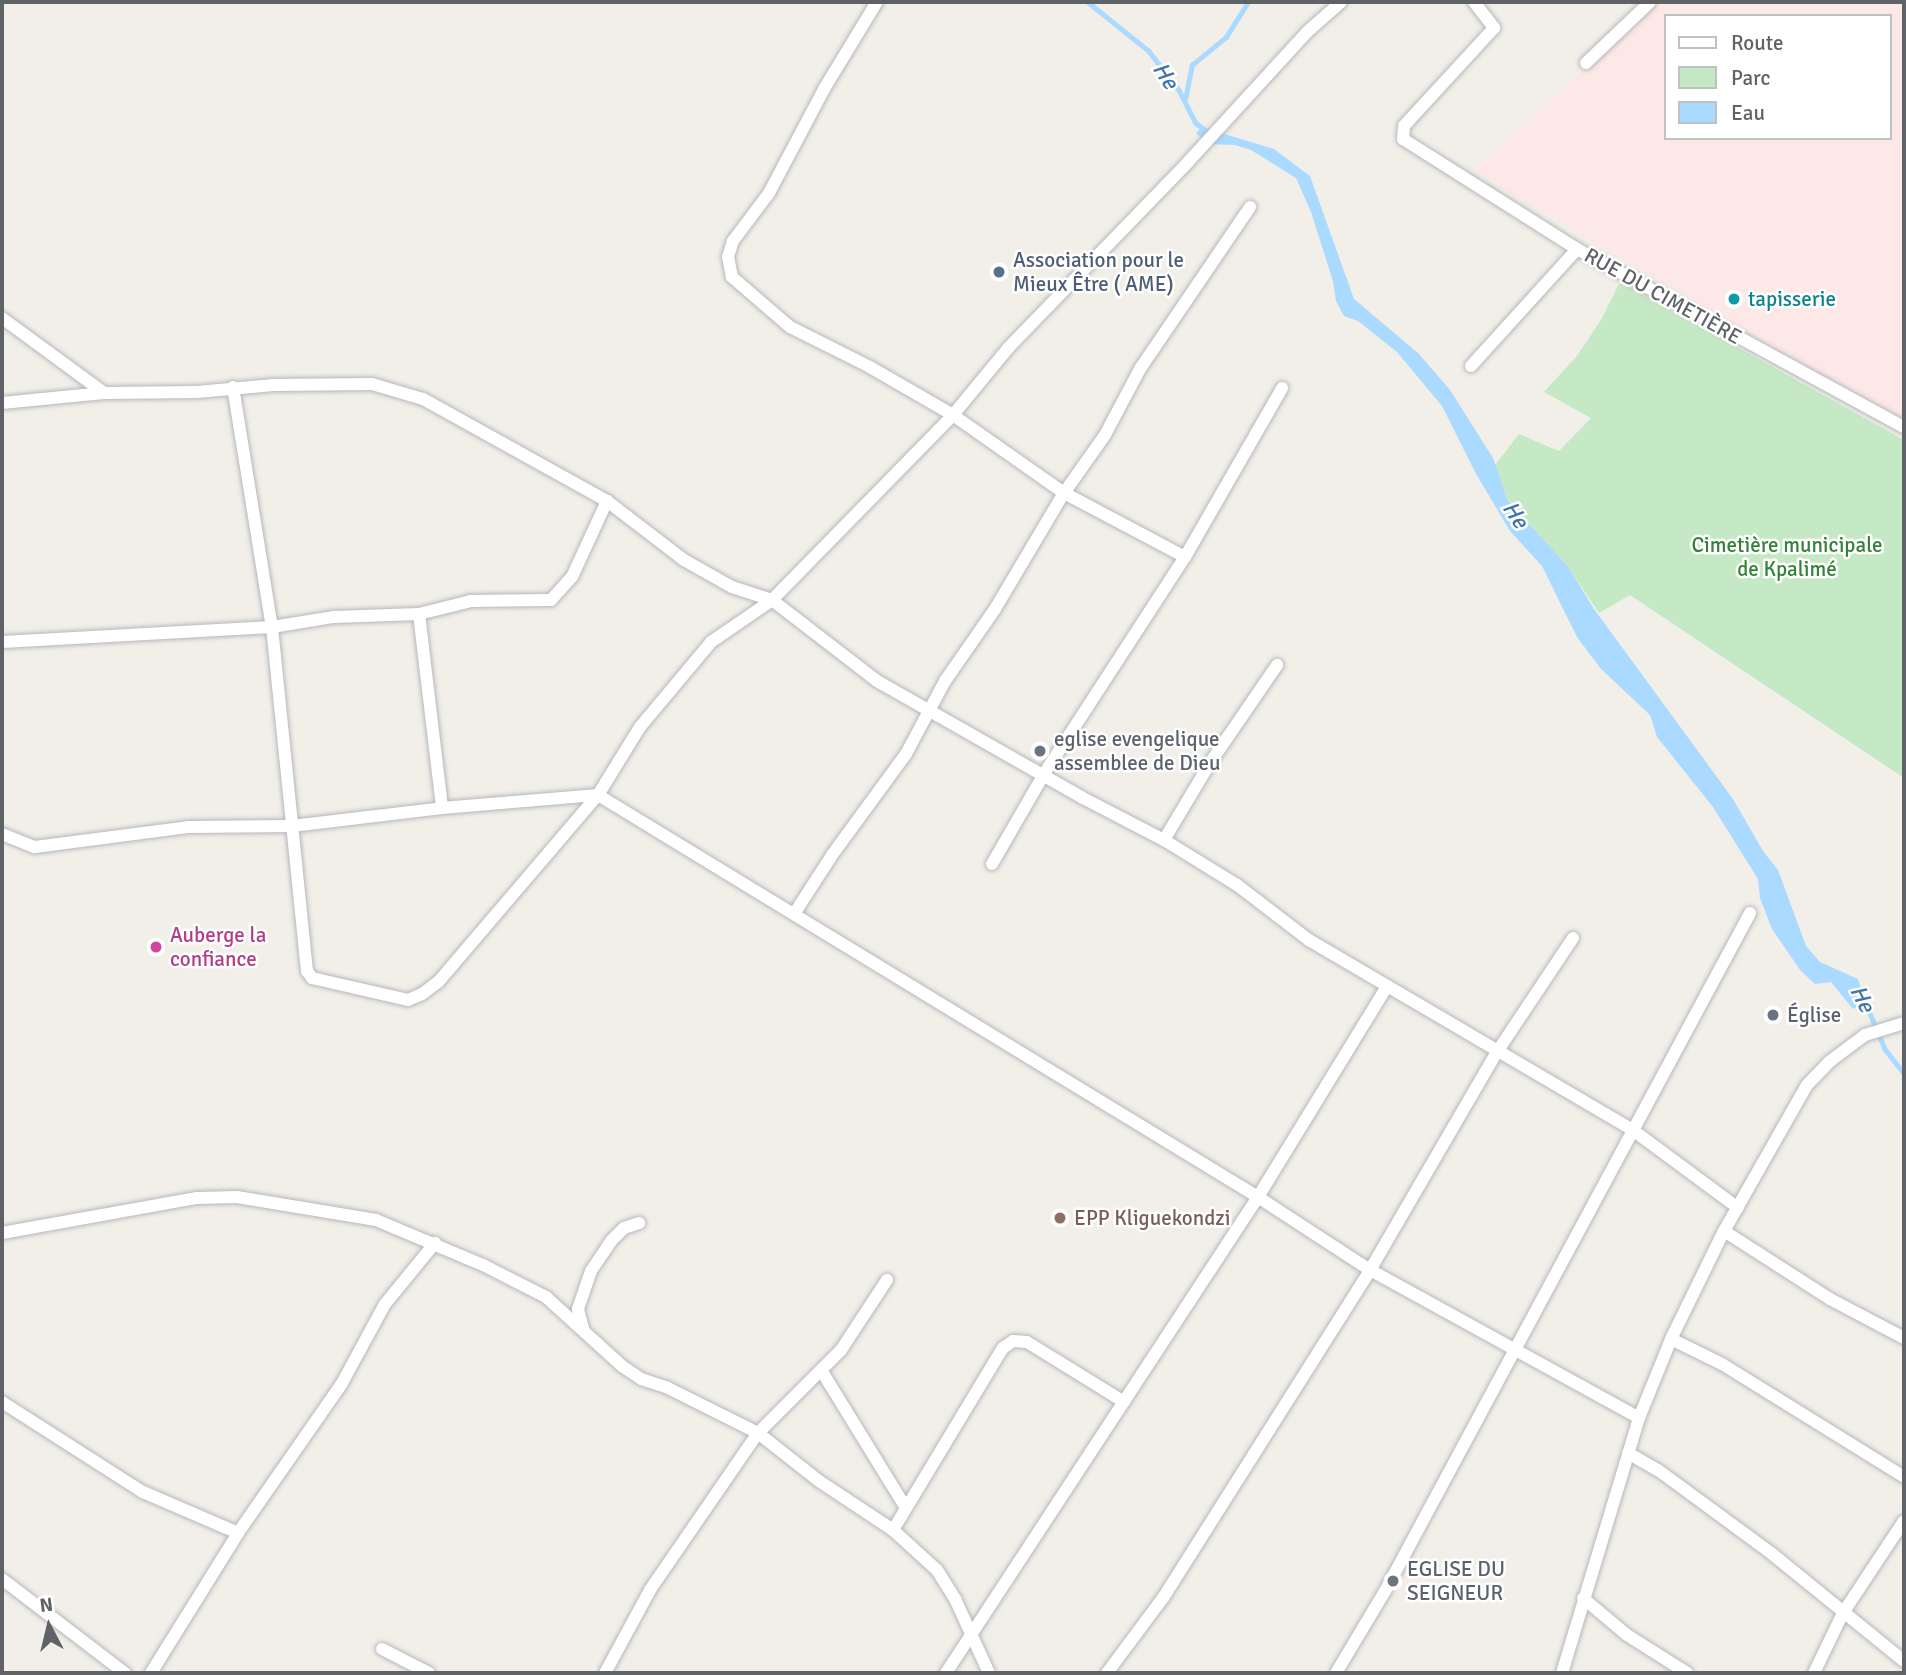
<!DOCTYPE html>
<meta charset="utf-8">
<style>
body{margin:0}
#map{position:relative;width:1906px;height:1675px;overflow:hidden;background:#f1efe8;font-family:Signika,sans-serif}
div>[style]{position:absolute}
.medical>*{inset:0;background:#fce8e6}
.green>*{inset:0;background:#c5e8c5}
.water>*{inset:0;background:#aadaff}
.stream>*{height:4.5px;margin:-2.25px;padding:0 2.25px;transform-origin:2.25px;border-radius:2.25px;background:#aadaff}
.roads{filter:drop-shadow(0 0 2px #b5b8bc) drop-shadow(0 0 2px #b5b8bc)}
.street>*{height:12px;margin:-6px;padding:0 6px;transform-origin:6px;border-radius:6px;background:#fff}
.dots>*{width:19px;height:19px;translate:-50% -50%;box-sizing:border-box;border:4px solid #fff;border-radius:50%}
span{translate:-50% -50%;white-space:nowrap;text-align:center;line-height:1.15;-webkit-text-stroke:5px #fff;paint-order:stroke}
.service-label{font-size:21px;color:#4e5e75}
.left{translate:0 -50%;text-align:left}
.street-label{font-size:21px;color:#5f6368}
.culture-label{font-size:21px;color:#0d838f}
.park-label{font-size:21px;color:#348238}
.worship-label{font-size:21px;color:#5b616d}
.hotel-label{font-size:21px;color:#b23c85}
.education-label{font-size:21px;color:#785e54}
.water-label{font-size:23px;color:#4174aa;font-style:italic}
.frame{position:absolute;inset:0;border:4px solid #5f6368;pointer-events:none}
.legend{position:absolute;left:1664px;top:14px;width:228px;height:126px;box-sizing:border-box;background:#fff;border:2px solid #bfc1c3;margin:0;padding:9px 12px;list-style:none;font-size:21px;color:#5f6368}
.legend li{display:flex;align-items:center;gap:14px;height:35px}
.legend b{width:35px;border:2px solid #bfc1c3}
.north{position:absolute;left:14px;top:1591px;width:70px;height:70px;-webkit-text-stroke:5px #fff;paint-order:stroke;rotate:353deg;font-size:19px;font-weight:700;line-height:28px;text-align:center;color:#5f6368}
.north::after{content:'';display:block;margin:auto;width:24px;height:32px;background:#5f6368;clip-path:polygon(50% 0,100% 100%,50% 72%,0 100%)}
</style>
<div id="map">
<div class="medical">
<div style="clip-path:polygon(evenodd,1658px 2px,1904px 2px,1904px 424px,1473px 171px,1658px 2px,1666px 16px,1890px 16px,1890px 138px,1666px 138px,1666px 16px)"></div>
</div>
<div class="green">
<div style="clip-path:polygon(1620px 282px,1904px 440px,1904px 778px,1630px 595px,1599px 613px,1570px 570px,1507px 498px,1495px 465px,1519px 434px,1559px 451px,1591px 418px,1544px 392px,1577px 356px,1601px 320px)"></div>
</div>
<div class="water">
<div style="clip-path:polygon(1202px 127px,1274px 149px,1310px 176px,1354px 299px,1418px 353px,1450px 390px,1493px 458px,1507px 499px,1569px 568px,1594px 609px,1733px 799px,1763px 851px,1778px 870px,1806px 946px,1820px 962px,1858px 979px,1866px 1002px,1853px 1009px,1831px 982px,1815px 984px,1800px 970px,1772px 929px,1760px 898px,1758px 879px,1713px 807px,1657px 737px,1650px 715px,1601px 669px,1577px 637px,1542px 566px,1510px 531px,1475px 472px,1442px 406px,1397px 352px,1358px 321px,1344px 316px,1336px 301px,1333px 281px,1311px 212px,1296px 178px,1251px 150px,1235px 145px,1208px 144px,1196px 133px)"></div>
</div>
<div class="stream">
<div style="left:1088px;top:2px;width:78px;rotate:38.8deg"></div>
<div style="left:1149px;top:51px;width:49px;rotate:52.4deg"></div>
<div style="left:1179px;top:90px;width:37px;rotate:63deg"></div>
<div style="left:1196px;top:123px;width:10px;rotate:37deg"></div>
<div style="left:1185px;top:100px;width:36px;rotate:-79deg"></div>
<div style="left:1192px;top:65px;width:44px;rotate:-39.5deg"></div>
<div style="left:1226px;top:37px;width:41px;rotate:-57.8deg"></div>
<div style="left:1864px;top:999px;width:54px;rotate:67.2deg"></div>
<div style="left:1885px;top:1049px;width:31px;rotate:52deg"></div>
</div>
<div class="roads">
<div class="street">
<div style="left:1474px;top:2px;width:33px;rotate:52deg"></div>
<div style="left:1494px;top:28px;width:133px;rotate:132.6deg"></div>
<div style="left:1404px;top:126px;width:13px;rotate:94deg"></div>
<div style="left:1403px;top:139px;width:206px;rotate:32.3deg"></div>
<div style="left:1577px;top:249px;width:372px;rotate:28.6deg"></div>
<div style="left:1586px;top:63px;width:88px;rotate:-43.6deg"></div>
<div style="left:2px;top:318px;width:127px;rotate:36.3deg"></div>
<div style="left:1471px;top:366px;width:158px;rotate:-47.8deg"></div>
<div style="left:233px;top:387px;width:243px;rotate:80.8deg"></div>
<div style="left:272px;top:627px;width:346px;rotate:84.2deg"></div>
<div style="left:307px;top:971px;width:9px;rotate:54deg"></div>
<div style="left:312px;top:978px;width:98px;rotate:12.9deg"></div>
<div style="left:408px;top:1000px;width:15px;rotate:-23deg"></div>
<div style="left:422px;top:994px;width:21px;rotate:-37deg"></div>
<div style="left:439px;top:981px;width:245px;rotate:-49.5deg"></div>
<div style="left:598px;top:795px;width:80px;rotate:-58.3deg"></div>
<div style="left:640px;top:727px;width:111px;rotate:-50.1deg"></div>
<div style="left:711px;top:642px;width:74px;rotate:-34.5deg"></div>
<div style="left:772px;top:600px;width:133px;rotate:37.6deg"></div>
<div style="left:877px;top:681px;width:235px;rotate:29.6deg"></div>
<div style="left:1081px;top:797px;width:93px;rotate:27.4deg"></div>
<div style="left:1164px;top:840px;width:86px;rotate:31.7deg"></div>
<div style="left:1237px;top:885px;width:91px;rotate:37.4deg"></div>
<div style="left:1309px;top:940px;width:377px;rotate:30.4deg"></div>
<div style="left:1634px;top:1131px;width:129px;rotate:36.5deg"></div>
<div style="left:2px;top:403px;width:102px;rotate:-5.6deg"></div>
<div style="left:104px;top:393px;width:93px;rotate:-0.6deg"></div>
<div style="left:197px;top:392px;width:77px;rotate:-5.2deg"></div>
<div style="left:274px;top:385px;width:98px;rotate:-0.6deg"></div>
<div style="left:372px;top:384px;width:53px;rotate:16.4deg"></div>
<div style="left:423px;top:399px;width:210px;rotate:29deg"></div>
<div style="left:607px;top:501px;width:97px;rotate:37.5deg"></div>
<div style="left:684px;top:560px;width:55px;rotate:29.4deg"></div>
<div style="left:732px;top:587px;width:42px;rotate:18deg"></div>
<div style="left:772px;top:600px;width:259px;rotate:-45.6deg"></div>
<div style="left:953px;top:415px;width:88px;rotate:-50.5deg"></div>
<div style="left:1009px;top:347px;width:257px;rotate:-45.9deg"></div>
<div style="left:1188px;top:162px;width:176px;rotate:-47.5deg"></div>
<div style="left:1307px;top:32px;width:45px;rotate:-41.4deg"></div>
<div style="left:1185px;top:557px;width:137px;rotate:-152.1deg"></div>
<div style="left:1064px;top:493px;width:71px;rotate:-54.7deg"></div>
<div style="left:1105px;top:435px;width:75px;rotate:-62.1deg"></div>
<div style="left:1140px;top:369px;width:196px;rotate:-55.8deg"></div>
<div style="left:419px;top:614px;width:195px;rotate:83.2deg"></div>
<div style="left:2px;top:642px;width:270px;rotate:-3.2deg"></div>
<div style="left:272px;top:627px;width:63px;rotate:-9.2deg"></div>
<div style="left:334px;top:617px;width:85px;rotate:-2deg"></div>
<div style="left:419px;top:614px;width:54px;rotate:-14deg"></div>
<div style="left:471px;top:601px;width:80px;rotate:-0.7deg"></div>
<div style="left:551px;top:600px;width:31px;rotate:-48deg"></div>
<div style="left:572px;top:577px;width:84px;rotate:-65.3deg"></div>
<div style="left:2px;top:834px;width:35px;rotate:22deg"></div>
<div style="left:35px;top:847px;width:154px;rotate:-7.4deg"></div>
<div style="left:188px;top:827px;width:104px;rotate:-0.6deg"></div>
<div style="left:292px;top:826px;width:151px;rotate:-6.8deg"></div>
<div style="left:442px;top:808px;width:157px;rotate:-4.8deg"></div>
<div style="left:598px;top:795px;width:773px;rotate:31.35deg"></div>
<div style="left:1258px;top:1197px;width:134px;rotate:33.1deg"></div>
<div style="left:1370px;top:1270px;width:307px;rotate:28.8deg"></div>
<div style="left:1164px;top:840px;width:90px;rotate:-59.1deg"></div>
<div style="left:1210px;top:763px;width:119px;rotate:-55.6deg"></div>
<div style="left:992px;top:864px;width:104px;rotate:-60deg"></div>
<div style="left:1044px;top:774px;width:259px;rotate:-57deg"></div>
<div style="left:1185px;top:557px;width:195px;rotate:-60.1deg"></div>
<div style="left:794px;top:914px;width:70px;rotate:-57.2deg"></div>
<div style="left:832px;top:855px;width:125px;rotate:-53.8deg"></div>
<div style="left:906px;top:754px;width:83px;rotate:-61.9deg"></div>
<div style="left:945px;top:681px;width:88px;rotate:-55.2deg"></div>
<div style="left:995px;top:609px;width:135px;rotate:-59.3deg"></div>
<div style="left:1064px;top:493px;width:136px;rotate:-144.9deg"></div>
<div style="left:953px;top:415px;width:96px;rotate:-150deg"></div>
<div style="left:870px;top:367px;width:89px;rotate:-153.4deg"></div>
<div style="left:790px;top:327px;width:77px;rotate:-139.2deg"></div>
<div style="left:732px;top:277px;width:20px;rotate:-101deg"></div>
<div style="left:728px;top:257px;width:17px;rotate:-73deg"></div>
<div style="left:733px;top:241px;width:60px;rotate:-53.1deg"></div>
<div style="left:769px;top:193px;width:118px;rotate:-62.1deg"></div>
<div style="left:824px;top:89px;width:102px;rotate:-58.7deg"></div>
<div style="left:1724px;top:1231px;width:126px;rotate:32.7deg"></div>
<div style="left:1830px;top:1299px;width:84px;rotate:27.8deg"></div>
<div style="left:2px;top:1233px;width:198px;rotate:-10.2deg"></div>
<div style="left:197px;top:1198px;width:40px;rotate:-1.4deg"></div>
<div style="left:237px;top:1197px;width:141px;rotate:9.4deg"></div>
<div style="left:376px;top:1220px;width:116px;rotate:22.8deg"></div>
<div style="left:483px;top:1265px;width:71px;rotate:26.9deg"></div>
<div style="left:546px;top:1297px;width:103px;rotate:42.2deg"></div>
<div style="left:622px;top:1366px;width:23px;rotate:34deg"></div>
<div style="left:641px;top:1379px;width:28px;rotate:18deg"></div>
<div style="left:668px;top:1388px;width:101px;rotate:26.6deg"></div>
<div style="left:758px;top:1433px;width:78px;rotate:38.2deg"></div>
<div style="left:819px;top:1481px;width:89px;rotate:33.5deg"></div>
<div style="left:893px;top:1530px;width:59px;rotate:42.3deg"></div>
<div style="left:937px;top:1570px;width:36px;rotate:58deg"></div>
<div style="left:956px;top:1601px;width:79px;rotate:65.4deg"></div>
<div style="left:583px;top:1328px;width:20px;rotate:-105deg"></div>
<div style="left:578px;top:1309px;width:40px;rotate:-71.1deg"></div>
<div style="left:591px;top:1271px;width:36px;rotate:-56deg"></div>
<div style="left:611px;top:1241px;width:18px;rotate:-45deg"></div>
<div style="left:624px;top:1228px;width:16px;rotate:-18deg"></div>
<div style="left:1671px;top:1339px;width:57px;rotate:26.1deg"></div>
<div style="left:1722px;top:1364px;width:214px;rotate:31.8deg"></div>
<div style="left:821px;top:1370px;width:162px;rotate:58.4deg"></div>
<div style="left:2px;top:1402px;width:167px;rotate:32.6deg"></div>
<div style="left:143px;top:1492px;width:103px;rotate:23.3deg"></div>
<div style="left:1628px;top:1453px;width:34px;rotate:30deg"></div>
<div style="left:1658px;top:1470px;width:140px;rotate:36.3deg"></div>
<div style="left:1771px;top:1553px;width:171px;rotate:39.1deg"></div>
<div style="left:893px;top:1530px;width:213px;rotate:-58.9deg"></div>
<div style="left:1003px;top:1348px;width:12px;rotate:-35deg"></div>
<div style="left:1013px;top:1341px;width:14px;rotate:4deg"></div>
<div style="left:1027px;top:1342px;width:114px;rotate:31.7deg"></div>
<div style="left:2px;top:1579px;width:155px;rotate:37.4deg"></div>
<div style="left:1583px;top:1598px;width:57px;rotate:40.1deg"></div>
<div style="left:1627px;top:1635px;width:71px;rotate:32.3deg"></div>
<div style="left:382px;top:1649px;width:53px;rotate:27.1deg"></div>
<div style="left:151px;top:1673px;width:165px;rotate:-58.1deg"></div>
<div style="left:238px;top:1533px;width:180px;rotate:-55.2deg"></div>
<div style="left:341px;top:1385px;width:92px;rotate:-61.5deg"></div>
<div style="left:385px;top:1304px;width:79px;rotate:-50.7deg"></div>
<div style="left:605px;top:1673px;width:94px;rotate:-61.5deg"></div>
<div style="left:650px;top:1590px;width:191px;rotate:-55.5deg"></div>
<div style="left:758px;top:1433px;width:117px;rotate:-45deg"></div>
<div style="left:841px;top:1350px;width:84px;rotate:-56.7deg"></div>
<div style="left:946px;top:1673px;width:569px;rotate:-56.76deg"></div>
<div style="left:1258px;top:1197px;width:245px;rotate:-58.5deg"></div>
<div style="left:1107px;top:1673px;width:94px;rotate:-53.3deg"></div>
<div style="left:1163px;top:1598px;width:388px;rotate:-57.7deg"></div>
<div style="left:1370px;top:1270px;width:252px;rotate:-59.8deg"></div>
<div style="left:1497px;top:1052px;width:137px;rotate:-56.3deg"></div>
<div style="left:1336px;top:1673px;width:96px;rotate:-59.1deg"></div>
<div style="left:1385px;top:1591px;width:770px;rotate:-61.7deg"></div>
<div style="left:1562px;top:1673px;width:266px;rotate:-73.2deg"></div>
<div style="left:1639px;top:1418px;width:85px;rotate:-67.9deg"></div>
<div style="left:1671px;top:1339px;width:120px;rotate:-63.9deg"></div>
<div style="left:1724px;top:1231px;width:168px;rotate:-60.4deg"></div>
<div style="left:1807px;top:1085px;width:32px;rotate:-46deg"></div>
<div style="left:1829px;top:1062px;width:45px;rotate:-36.9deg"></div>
<div style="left:1865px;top:1035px;width:41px;rotate:-17.1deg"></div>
<div style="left:1814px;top:1673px;width:67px;rotate:-64.2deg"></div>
<div style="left:1843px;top:1613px;width:110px;rotate:-56.5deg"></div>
</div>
</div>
<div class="dots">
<div style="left:999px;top:272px;background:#5c6f8a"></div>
<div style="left:1734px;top:299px;background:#0f9aa8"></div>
<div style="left:1040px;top:751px;background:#6b7280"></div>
<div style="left:156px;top:947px;background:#d1479c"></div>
<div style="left:1773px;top:1015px;background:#6b7280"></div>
<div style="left:1060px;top:1218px;background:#8d6e63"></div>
<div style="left:1393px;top:1581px;background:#6b7280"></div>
</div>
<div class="service-label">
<span class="left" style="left:1013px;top:272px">Association pour le<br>Mieux Être ( AME)</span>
</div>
<div class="street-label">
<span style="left:1663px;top:296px;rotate:29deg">RUE DU CIMETIÈRE</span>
</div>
<div class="culture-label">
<span class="left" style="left:1748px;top:299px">tapisserie</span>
</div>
<div class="park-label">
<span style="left:1787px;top:557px">Cimetière municipale<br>de Kpalimé</span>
</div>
<div class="worship-label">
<span class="left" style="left:1054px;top:751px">eglise evengelique<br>assemblee de Dieu</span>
<span class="left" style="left:1787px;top:1015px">Église</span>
<span class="left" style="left:1407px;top:1581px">EGLISE DU<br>SEIGNEUR</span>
</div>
<div class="hotel-label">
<span class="left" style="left:170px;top:947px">Auberge la<br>confiance</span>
</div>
<div class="education-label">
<span class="left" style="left:1074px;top:1218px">EPP Kliguekondzi</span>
</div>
<div class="water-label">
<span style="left:1165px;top:76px;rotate:57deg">He</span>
<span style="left:1515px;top:515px;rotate:56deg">He</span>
<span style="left:1862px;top:999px;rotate:63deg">He</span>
</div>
<div class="frame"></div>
<ul class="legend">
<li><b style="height:9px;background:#fff"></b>Route</li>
<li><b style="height:19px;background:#c5e8c5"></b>Parc</li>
<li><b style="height:19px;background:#aadaff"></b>Eau</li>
</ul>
<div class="north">N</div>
</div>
